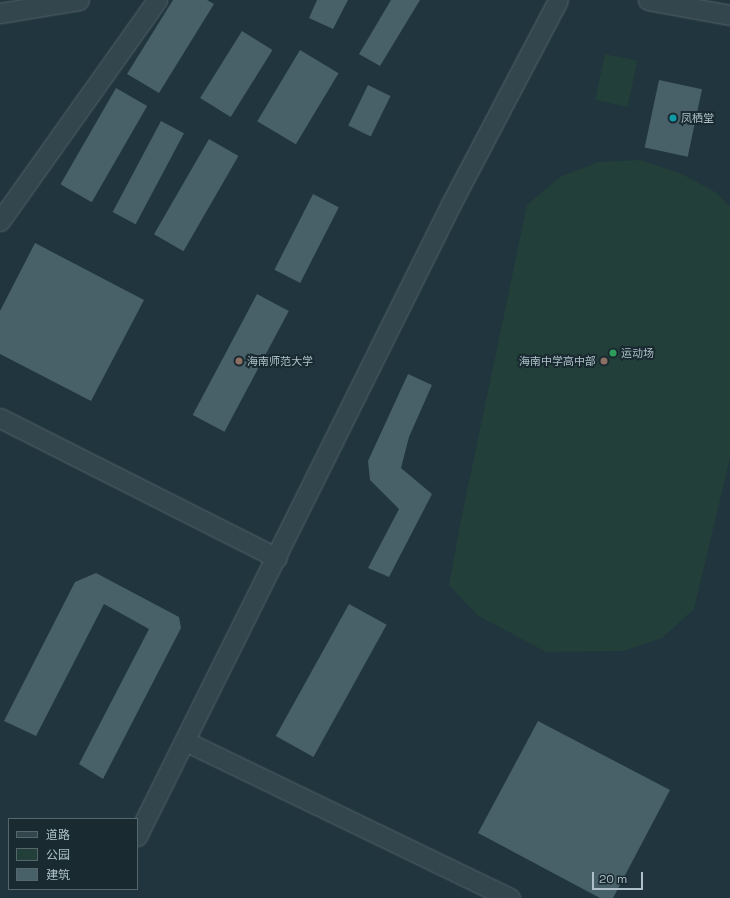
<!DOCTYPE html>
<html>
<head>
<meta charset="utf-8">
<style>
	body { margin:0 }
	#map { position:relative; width:730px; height:898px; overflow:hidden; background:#20353d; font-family:"Space Grotesk","Noto Sans SC",sans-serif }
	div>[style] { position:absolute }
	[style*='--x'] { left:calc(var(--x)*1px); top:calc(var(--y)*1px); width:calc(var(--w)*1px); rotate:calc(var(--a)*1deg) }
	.green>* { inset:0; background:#233f39; transform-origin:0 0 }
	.building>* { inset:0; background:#486068; transform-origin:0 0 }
	.roads { filter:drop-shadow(0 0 1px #52636a) drop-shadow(0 0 1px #52636a) }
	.minor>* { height:19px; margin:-9.5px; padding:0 9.5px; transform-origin:9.5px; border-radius:9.5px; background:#34464d }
	.dots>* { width:11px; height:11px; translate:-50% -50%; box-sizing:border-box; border:2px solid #192a31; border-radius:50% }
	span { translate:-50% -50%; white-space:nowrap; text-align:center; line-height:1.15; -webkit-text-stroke:4px #192a31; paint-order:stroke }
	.poi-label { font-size:11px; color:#afc1c8 }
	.left { translate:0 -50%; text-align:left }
	.right { translate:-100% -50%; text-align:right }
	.legend { position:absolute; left:8px; top:818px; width:130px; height:72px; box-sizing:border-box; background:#192a31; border:1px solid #55666d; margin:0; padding:5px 7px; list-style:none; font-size:12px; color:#afc1c8 }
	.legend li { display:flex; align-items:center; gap:8px; height:20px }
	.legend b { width:20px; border:1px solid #55666d }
	.scale { position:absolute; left:592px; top:872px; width:51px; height:18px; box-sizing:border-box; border:2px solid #afc1c8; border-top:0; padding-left:5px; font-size:12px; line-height:14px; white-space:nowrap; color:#afc1c8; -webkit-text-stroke:3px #192a31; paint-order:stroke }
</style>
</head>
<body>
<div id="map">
	<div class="green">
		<div style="left:605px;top:54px;width:33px;height:47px;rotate:12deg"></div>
		<div style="clip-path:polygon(640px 160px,682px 174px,717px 193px,730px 207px,730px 458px,694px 609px,662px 638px,623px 651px,546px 652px,477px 615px,449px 585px,461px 520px,527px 205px,560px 177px,599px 162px)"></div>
	</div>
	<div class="building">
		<div style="clip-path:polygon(173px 0,207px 0,214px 4px,159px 93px,127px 74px)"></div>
		<div style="clip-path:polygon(317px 0,348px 0,333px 29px,309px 18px)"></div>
		<div style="clip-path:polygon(391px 0,420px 0,380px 66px,359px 54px)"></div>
		<div style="left:242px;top:31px;width:36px;height:79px;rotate:32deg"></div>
		<div style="left:300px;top:50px;width:45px;height:83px;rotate:31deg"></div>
		<div style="left:659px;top:80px;width:44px;height:69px;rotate:12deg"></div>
		<div style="left:368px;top:85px;width:25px;height:45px;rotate:26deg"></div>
		<div style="left:116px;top:88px;width:36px;height:111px;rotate:30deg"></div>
		<div style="left:161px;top:121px;width:26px;height:103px;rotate:28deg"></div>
		<div style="left:209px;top:139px;width:34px;height:110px;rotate:30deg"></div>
		<div style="left:313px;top:194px;width:29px;height:85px;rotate:27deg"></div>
		<div style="clip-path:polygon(35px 243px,144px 300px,91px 401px,0 354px,0 311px)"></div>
		<div style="left:257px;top:294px;width:36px;height:137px;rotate:28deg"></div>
		<div style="clip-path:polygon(408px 374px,432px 385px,409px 437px,401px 468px,432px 494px,389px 577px,368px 568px,399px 509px,370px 480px,368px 461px)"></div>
		<div style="clip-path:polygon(96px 573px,179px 617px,181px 628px,103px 779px,79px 764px,149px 629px,104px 604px,36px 736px,4px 721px,75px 582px)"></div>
		<div style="left:349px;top:604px;width:43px;height:151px;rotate:29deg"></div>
		<div style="clip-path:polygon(538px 721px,670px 790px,613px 898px,600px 898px,478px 833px)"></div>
	</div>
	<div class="roads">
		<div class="minor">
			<div style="--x:648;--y:0;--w:83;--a:10.4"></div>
			<div style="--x:0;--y:13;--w:80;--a:-9.3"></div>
			<div style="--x:0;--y:221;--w:271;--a:-54.6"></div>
			<div style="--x:0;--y:418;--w:310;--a:26.8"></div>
			<div style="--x:185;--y:741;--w:361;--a:25.8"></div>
			<div style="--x:137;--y:836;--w:706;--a:-63.58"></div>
			<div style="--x:451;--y:204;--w:230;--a:-62.3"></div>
		</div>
	</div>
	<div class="dots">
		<div style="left:673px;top:118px;background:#0f9aa8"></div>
		<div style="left:613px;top:353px;background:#2e9e5b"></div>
		<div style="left:239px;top:361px;background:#8d6e63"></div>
		<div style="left:604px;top:361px;background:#8d6e63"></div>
	</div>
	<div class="poi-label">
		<span class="left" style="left:681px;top:118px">凤栖堂</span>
		<span class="left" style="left:621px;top:353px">运动场</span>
		<span class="left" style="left:247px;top:361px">海南师范大学</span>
		<span class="right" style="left:596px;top:361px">海南中学高中部</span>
	</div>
	<ul class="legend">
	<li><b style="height:5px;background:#34464d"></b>道路</li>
	<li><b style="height:11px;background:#233f39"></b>公园</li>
	<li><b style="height:11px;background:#486068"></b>建筑</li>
	</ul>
	<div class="scale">20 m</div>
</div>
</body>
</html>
